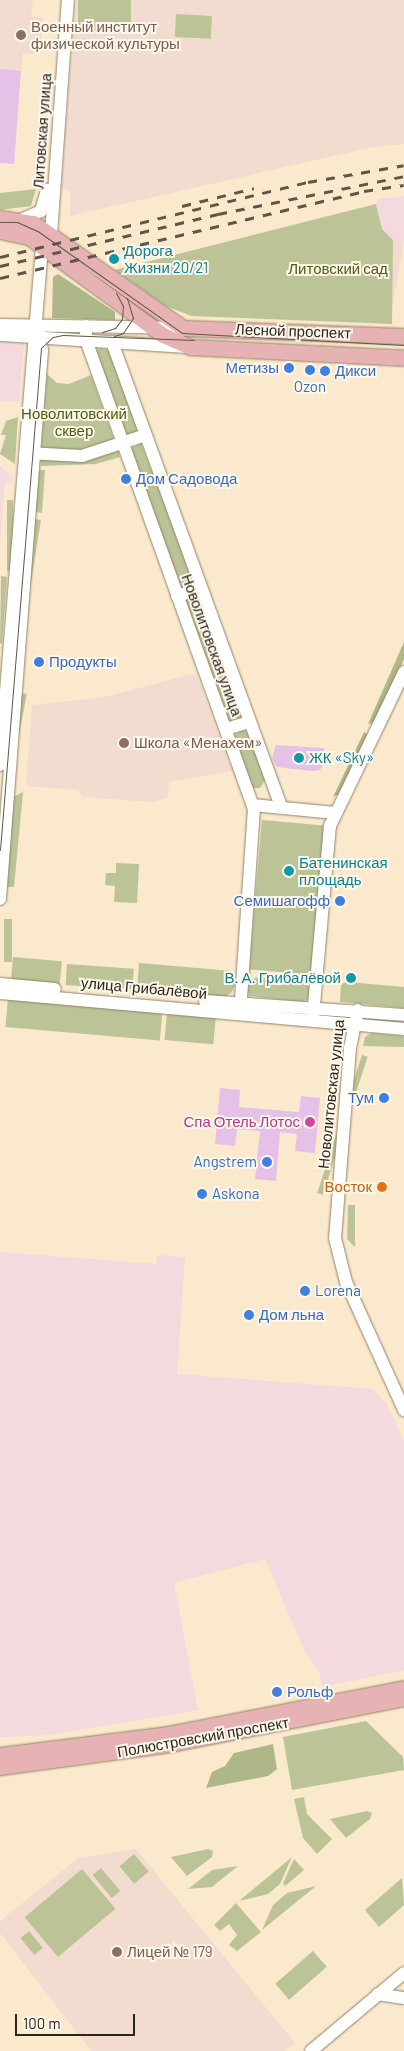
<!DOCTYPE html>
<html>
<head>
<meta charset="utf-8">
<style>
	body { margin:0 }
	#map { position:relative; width:404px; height:2051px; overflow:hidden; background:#fae9cc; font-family:Barlow,sans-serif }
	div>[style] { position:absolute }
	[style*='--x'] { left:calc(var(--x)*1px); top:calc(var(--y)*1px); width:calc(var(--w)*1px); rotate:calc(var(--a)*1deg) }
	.industrial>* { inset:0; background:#f4d9de }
	.education>* { inset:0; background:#f2dccf; transform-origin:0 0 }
	.green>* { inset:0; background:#bcc497; transform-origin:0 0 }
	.forest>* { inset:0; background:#aeb787 }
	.building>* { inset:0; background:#e5c1e8 }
	.roads { filter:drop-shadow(0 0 1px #928268) drop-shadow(0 0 1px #928268) }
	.minor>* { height:12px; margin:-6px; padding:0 6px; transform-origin:6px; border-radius:6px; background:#fff }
	.major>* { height:15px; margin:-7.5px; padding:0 7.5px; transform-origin:7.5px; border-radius:7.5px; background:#e6b2b3 }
	.tram>* { height:1px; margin:-0.5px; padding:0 0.5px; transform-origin:0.5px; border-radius:0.5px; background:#5f5647 }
	.rail>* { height:2.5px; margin-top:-1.25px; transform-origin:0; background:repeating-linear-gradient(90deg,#5f5647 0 9px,transparent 0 18px) }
	.dots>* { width:14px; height:14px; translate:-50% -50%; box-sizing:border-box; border:2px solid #fef7ec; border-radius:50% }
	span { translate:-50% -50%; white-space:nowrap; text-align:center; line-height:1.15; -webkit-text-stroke:4px #fef7ec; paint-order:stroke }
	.education-label { font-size:15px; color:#785e54 }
	.left { translate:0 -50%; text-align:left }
	.street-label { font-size:15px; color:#2c251b }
	.culture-label { font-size:15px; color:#0d838f }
	.right { translate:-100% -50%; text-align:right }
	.park-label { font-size:15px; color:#515a0d }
	.shop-label { font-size:15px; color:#366cbe }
	.hotel-label { font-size:15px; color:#b23c85 }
	.food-label { font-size:15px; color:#c56008 }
	.scale { position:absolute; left:15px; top:2014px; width:120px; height:22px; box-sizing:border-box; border:2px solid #2c251b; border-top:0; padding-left:6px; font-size:15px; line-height:18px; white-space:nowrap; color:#2c251b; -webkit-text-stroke:4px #fef7ec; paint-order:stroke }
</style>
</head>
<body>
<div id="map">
	<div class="industrial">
		<div style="clip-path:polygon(404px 196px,404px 242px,393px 240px,382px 229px,376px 204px,379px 199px)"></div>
		<div style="clip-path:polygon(0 342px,24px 344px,19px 402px,0 401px)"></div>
		<div style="clip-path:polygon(0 466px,13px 477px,12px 484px,5px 483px,0 541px)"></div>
		<div style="clip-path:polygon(0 1252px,156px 1264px,157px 1255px,185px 1257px,177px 1374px,373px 1389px,387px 1405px,404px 1442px,404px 1670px,322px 1687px,319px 1671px,305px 1652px,265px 1559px,174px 1583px,198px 1710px,49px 1735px,0 1737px)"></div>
	</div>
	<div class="education">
		<div style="clip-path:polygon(0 0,33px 0,31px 16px,43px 17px,40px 54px,23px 53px,21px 71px,0 69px)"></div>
		<div style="clip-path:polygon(76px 0,404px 0,404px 144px,373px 147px,70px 216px,70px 190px,61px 189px)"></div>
		<div style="left:393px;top:240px;width:11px;height:84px;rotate:10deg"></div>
		<div style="clip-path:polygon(196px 673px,232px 771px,169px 782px,168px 798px,151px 802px,82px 797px,78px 790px,26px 786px,32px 705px,105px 697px)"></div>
		<div style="clip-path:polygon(136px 1849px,295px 2043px,285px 2051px,91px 2051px,0 1933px,0 1921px,78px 1858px)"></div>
	</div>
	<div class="green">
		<div style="left:78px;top:0;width:53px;height:31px"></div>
		<div style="left:176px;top:14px;width:36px;height:23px;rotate:3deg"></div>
		<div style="clip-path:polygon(36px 189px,31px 206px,0 210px,0 193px)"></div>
		<div style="clip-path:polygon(376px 204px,382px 229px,393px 240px,392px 324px,191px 316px,166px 306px,115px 270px)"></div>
		<div style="clip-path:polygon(100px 348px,111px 351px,140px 431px,128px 438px,96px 351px)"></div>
		<div style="clip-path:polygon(47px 374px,57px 383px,69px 384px,91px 375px,115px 443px,85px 453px,41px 450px)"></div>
		<div style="clip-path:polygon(18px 417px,15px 464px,0 454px,6px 435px,1px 435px,6px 421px)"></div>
		<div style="clip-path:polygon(141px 443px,194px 582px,181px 588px,130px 449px)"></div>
		<div style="clip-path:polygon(118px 450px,120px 457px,96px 464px,41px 466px,41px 458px)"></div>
		<div style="clip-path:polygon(37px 470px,45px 470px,42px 513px,36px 512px,35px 500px)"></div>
		<div style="left:7px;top:500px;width:6px;height:71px"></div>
		<div style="left:35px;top:519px;width:6px;height:114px;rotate:9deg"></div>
		<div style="clip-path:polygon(1px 576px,7px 577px,2px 644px,0 643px)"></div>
		<div style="left:198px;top:595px;width:130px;height:14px;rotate:70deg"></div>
		<div style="left:22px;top:693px;width:5px;height:90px;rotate:11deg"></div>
		<div style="clip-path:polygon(243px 730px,247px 732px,266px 779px,260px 788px,253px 788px,233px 736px)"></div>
		<div style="clip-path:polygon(23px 792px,14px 887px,6px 887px,13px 797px)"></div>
		<div style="left:262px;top:820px;width:62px;height:150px;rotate:5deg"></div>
		<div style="clip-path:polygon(116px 863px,139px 864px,137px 903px,114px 902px,115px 886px,105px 885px,106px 873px,116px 873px)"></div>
		<div style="left:4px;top:919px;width:8px;height:43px"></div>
		<div style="left:13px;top:957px;width:49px;height:24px;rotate:5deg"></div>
		<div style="clip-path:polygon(139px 963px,232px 971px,231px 978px,237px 980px,232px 992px,224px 998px,137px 991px)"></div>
		<div style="left:67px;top:964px;width:67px;height:21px;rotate:4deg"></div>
		<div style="clip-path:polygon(258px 977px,298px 980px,312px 988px,309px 999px,301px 1002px,249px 996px,246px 982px)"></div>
		<div style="clip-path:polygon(348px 982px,404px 987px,404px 1008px,340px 1002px,341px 984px)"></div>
		<div style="left:8px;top:998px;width:155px;height:29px;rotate:5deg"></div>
		<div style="left:167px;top:1012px;width:49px;height:28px;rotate:5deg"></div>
		<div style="clip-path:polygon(371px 1033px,404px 1036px,404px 1047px,363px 1046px,365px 1037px)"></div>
		<div style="left:362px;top:1055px;width:6px;height:145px;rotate:18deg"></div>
		<div style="clip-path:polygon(348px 1205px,355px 1205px,355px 1247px,347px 1239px)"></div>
		<div style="clip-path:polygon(366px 1721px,403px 1757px,404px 1770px,292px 1790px,283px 1737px)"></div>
		<div style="clip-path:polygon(304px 1797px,307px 1814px,332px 1839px,317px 1854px,303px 1838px,294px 1799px)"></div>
		<div style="clip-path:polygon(367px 1811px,372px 1813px,370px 1819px,346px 1838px,330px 1819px)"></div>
		<div style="clip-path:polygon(208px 1849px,213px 1851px,212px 1857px,187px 1876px,171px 1857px)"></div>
		<div style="left:134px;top:1854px;width:23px;height:19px;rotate:50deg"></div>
		<div style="clip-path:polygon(292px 1857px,280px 1884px,268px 1894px,239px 1901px)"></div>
		<div style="clip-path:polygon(294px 1859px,304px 1870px,285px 1886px,283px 1883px)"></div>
		<div style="clip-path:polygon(238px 1866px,212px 1887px,188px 1889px,212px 1870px)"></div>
		<div style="left:101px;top:1868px;width:30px;height:11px;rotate:50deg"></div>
		<div style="left:82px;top:1869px;width:52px;height:75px;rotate:50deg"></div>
		<div style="clip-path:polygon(402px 1878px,404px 1905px,379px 1927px,365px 1910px)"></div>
		<div style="clip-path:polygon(316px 1886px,262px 1930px,273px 1905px,287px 1893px)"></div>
		<div style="clip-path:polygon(236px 1903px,261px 1932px,237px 1951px,229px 1945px,237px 1935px,229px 1924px,220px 1931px,214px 1925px)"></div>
		<div style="left:29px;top:1931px;width:22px;height:11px;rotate:51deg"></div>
		<div style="left:313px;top:1951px;width:21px;height:50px;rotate:49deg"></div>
	</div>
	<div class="forest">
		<div style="clip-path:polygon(58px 274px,115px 312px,115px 320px,52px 318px,53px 277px)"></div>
		<div style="clip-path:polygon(404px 642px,404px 659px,377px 722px,368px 724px)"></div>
		<div style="clip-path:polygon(364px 732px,369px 736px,339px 794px,333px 797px)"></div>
		<div style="clip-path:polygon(273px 1744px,277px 1769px,268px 1776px,206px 1788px,212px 1772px,225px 1766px,234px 1753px)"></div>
	</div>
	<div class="building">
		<div style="clip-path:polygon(0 69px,21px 71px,14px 164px,0 163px)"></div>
		<div style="clip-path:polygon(276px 745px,324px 748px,325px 761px,320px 770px,312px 771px,277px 767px,272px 758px)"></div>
		<div style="clip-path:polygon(220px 1088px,240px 1090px,239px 1107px,299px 1112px,301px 1096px,320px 1098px,315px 1153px,295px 1151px,297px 1134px,280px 1132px,276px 1181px,255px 1179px,260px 1131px,237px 1129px,235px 1146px,215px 1144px)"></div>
	</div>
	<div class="roads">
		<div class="minor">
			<div style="--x:23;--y:219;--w:20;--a:-24"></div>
			<div style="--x:41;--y:211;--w:22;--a:-74"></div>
			<div style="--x:51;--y:235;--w:236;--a:-85.9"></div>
			<div style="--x:0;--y:325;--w:183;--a:0.9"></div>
			<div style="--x:86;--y:326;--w:14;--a:90"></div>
			<div style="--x:86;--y:340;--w:497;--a:70.3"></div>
			<div style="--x:254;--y:808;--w:205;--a:93.9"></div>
			<div style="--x:0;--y:335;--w:185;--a:3.7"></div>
			<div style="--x:112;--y:342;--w:495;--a:70"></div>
			<div style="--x:27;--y:453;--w:55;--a:3.1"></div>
			<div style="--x:82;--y:456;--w:67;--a:-18.2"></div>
			<div style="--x:177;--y:596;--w:25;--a:-18"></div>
			<div style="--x:226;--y:729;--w:24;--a:-17"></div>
			<div style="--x:0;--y:765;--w:521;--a:-85.37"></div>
			<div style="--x:253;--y:805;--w:82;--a:5.6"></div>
			<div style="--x:0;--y:899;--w:550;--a:-85.62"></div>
			<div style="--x:42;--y:351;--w:25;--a:-99"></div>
			<div style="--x:0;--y:984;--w:55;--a:5.2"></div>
			<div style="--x:0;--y:993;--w:406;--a:5.1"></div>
			<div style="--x:205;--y:1001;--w:199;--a:4"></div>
			<div style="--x:358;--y:1010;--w:39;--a:102"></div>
			<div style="--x:350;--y:1048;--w:191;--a:94.5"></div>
			<div style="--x:335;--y:1238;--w:45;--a:76"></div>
			<div style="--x:346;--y:1282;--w:141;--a:65.6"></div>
			<div style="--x:313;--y:1016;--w:191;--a:-84.9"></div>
			<div style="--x:330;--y:826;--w:171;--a:-64.3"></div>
			<div style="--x:378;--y:1994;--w:26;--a:9"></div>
			<div style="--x:311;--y:2051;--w:121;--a:-40"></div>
		</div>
		<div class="major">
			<div style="--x:0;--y:218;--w:33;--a:9"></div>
			<div style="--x:33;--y:223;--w:183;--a:35"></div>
			<div style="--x:183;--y:328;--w:221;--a:2.1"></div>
			<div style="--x:0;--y:231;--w:30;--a:12"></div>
			<div style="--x:29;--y:237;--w:166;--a:36.2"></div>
			<div style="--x:163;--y:335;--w:30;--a:24"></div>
			<div style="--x:190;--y:347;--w:214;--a:2.9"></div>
			<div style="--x:0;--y:1755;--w:169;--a:-7.1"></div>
			<div style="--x:168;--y:1734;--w:240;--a:-11"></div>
			<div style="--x:0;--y:1767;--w:172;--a:-7.7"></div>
			<div style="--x:170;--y:1744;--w:238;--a:-11.1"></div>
		</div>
	</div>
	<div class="tram">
		<div style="--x:0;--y:222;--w:17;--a:0"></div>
		<div style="--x:17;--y:222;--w:24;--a:24"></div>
		<div style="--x:39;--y:232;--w:175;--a:35.2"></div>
		<div style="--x:182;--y:333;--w:222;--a:3.1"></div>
		<div style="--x:102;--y:332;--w:14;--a:-17"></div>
		<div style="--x:115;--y:328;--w:11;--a:-52"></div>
		<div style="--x:122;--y:319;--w:13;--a:-86"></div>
		<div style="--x:123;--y:306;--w:15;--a:-118"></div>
		<div style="--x:114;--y:336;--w:9;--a:-18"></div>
		<div style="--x:123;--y:333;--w:18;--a:-56"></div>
		<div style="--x:133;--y:318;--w:21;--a:-107"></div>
		<div style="--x:0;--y:850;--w:504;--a:-85.33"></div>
		<div style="--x:41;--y:348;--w:16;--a:-43"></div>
		<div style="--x:53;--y:337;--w:10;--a:-11"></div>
		<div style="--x:63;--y:335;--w:131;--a:2.2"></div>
	</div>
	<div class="rail">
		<div style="--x:182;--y:206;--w:74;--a:-14"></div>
		<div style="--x:0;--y:257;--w:317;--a:-13.7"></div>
		<div style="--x:308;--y:182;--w:97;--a:-10"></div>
		<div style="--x:0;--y:266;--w:224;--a:-13.4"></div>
		<div style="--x:218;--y:214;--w:190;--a:-11.5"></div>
		<div style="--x:0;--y:278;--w:374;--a:-13.4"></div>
		<div style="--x:364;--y:191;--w:40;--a:-8.5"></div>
	</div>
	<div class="dots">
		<div style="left:21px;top:35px;background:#8d6e63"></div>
		<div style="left:114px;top:259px;background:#0f9aa8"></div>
		<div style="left:289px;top:368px;background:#3f7fe0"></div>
		<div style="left:310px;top:370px;background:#3f7fe0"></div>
		<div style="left:325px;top:371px;background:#3f7fe0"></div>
		<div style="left:126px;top:479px;background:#3f7fe0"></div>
		<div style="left:39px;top:662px;background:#3f7fe0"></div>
		<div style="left:124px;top:743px;background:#8d6e63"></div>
		<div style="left:299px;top:758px;background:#0f9aa8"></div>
		<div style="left:289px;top:871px;background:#0f9aa8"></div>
		<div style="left:340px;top:901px;background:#3f7fe0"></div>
		<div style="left:351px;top:978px;background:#0f9aa8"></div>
		<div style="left:384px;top:1098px;background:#3f7fe0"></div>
		<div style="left:310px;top:1122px;background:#d1479c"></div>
		<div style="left:267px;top:1162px;background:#3f7fe0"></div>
		<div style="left:382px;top:1187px;background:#e8710a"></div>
		<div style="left:202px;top:1194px;background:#3f7fe0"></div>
		<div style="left:305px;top:1291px;background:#3f7fe0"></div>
		<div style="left:249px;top:1315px;background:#3f7fe0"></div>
		<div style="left:277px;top:1692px;background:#3f7fe0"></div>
		<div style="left:117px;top:1952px;background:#8d6e63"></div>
	</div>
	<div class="education-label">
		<span class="left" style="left:31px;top:35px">Военный институт<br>физической культуры</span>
		<span class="left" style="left:134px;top:743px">Школа «Менахем»</span>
		<span class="left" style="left:127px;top:1952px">Лицей № 179</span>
	</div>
	<div class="street-label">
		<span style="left:42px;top:131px;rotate:-86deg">Литовская улица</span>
		<span style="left:293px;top:331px;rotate:2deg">Лесной проспект</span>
		<span style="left:212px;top:645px;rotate:70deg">Новолитовская улица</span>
		<span style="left:144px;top:988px;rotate:5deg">улица Грибалёвой</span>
		<span style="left:331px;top:1094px;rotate:-84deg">Новолитовская улица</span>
		<span style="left:203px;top:1737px;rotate:-10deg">Полюстровский проспект</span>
	</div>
	<div class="culture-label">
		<span class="left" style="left:124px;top:259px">Дорога<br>Жизни 20/21</span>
		<span class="left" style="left:309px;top:758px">ЖК «Sky»</span>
		<span class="left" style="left:299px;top:871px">Батенинская<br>площадь</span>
		<span class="right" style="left:341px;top:978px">В. А. Грибалёвой</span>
	</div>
	<div class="park-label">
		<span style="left:338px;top:269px">Литовский сад</span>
		<span style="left:74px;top:422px">Новолитовский<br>сквер</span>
	</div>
	<div class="shop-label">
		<span class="right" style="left:279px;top:368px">Метизы</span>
		<span class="left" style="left:335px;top:371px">Дикси</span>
		<span style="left:310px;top:387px">Ozon</span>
		<span class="left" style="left:136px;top:479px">Дом Садовода</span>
		<span class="left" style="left:49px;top:662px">Продукты</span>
		<span class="right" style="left:330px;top:901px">Семишагофф</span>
		<span class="right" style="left:374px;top:1098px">Тум</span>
		<span class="right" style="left:257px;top:1162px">Angstrem</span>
		<span class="left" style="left:212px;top:1194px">Askona</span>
		<span class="left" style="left:315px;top:1291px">Lorena</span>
		<span class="left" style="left:259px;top:1315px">Дом льна</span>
		<span class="left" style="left:287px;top:1692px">Рольф</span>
	</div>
	<div class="hotel-label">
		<span class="right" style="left:300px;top:1122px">Спа Отель Лотос</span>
	</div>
	<div class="food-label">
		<span class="right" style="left:372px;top:1187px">Восток</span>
	</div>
	<div class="scale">100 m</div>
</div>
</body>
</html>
